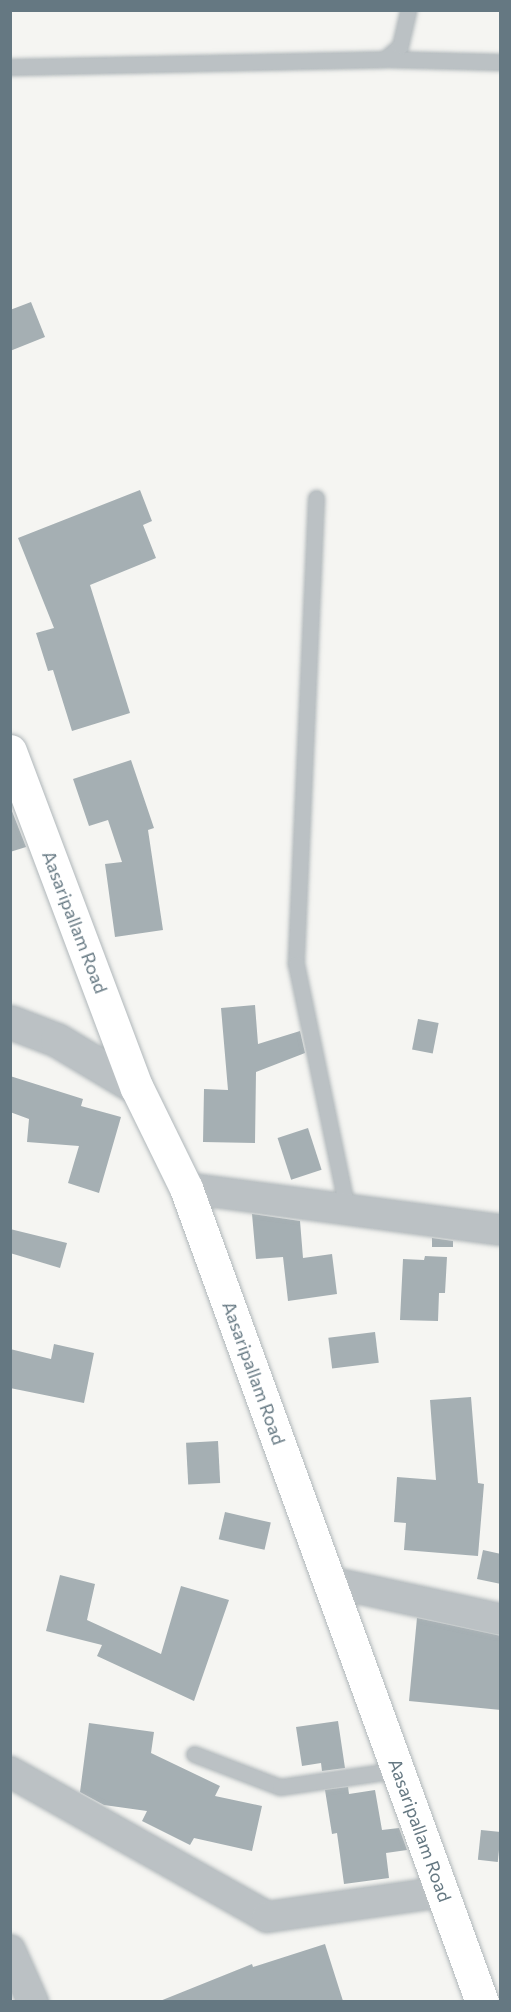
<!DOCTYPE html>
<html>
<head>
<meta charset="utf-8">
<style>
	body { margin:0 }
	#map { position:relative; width:511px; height:2012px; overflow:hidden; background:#f5f5f2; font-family:Commissioner,sans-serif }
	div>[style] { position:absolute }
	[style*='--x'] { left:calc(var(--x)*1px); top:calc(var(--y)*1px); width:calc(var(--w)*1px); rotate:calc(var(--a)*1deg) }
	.building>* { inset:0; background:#a5afb3; transform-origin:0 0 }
	.roads { filter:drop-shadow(0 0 2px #b0b7ba) drop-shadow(0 0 2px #b0b7ba) }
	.service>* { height:15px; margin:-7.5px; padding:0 7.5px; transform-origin:7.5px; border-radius:7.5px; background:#bbc1c4 }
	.minor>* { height:30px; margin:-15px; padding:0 15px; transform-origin:15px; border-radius:15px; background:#bbc1c4 }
	.tertiary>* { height:33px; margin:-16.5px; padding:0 16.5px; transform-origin:16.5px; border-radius:16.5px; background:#bbc1c4 }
	.secondary>* { height:33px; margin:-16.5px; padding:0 16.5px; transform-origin:16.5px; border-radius:16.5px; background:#fff }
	span { translate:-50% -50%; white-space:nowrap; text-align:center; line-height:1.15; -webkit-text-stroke:6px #fff; paint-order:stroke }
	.street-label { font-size:18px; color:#657882 }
	.frame { position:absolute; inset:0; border:12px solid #657882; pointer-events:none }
</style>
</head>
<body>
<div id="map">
	<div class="building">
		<div style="clip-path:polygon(31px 302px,45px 337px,10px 351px,10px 310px)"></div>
		<div style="clip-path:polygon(140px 490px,152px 521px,143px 525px,156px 558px,90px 585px,130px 713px,72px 731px,53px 670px,48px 671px,36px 633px,54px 628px,18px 538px)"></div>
		<div style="clip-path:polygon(131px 760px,154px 828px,148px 830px,163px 930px,115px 937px,105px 864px,122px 862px,108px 820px,89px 826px,73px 779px)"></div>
		<div style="clip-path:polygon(10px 806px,26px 847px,10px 852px)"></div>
		<div style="clip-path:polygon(255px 1005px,258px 1044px,300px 1031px,305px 1053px,256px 1072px,255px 1143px,203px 1142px,204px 1089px,228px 1090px,221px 1008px)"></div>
		<div style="left:418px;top:1019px;width:21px;height:31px;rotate:11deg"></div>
		<div style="clip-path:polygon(10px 1076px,83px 1099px,81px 1106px,121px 1117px,99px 1193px,68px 1183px,79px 1146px,27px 1142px,29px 1119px,10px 1112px)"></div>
		<div style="left:308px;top:1128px;width:44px;height:32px;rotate:72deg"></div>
		<div style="clip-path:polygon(252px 1214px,300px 1221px,303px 1258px,332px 1254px,337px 1294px,288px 1301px,283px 1257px,256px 1259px)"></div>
		<div style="clip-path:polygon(10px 1229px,67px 1243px,60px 1268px,10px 1253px)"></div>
		<div style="clip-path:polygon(432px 1238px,453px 1241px,453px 1247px,432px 1247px)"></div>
		<div style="clip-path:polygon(425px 1256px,447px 1257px,445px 1293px,439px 1293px,438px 1321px,400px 1320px,403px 1259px,424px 1260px)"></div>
		<div style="left:375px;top:1332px;width:31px;height:47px;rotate:83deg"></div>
		<div style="clip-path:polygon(54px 1344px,94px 1353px,84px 1403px,10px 1388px,10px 1349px,51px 1359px)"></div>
		<div style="clip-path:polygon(471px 1397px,478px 1483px,484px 1484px,478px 1556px,404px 1550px,406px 1523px,394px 1522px,397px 1477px,436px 1480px,430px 1400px)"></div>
		<div style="left:218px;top:1441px;width:42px;height:32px;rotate:87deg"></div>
		<div style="left:225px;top:1512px;width:47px;height:28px;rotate:13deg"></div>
		<div style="clip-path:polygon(483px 1550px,501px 1554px,501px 1584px,477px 1579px)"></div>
		<div style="clip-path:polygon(60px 1575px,95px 1584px,87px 1620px,161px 1654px,181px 1586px,229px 1600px,194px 1701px,97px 1656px,102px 1645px,46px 1631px)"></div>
		<div style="clip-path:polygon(417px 1618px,501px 1636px,501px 1710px,409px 1701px)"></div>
		<div style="clip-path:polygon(338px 1721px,345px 1768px,322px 1771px,321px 1763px,302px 1766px,296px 1727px)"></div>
		<div style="clip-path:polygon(89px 1723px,154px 1732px,151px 1753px,220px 1786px,215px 1796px,262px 1806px,252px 1851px,194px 1838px,190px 1845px,142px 1821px,147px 1811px,104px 1805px,80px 1792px)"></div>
		<div style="clip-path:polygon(348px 1787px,349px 1794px,375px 1790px,382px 1830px,399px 1828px,407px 1850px,386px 1853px,389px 1878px,344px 1884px,337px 1833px,332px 1834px,325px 1790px)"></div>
		<div style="left:481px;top:1830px;width:20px;height:30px;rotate:6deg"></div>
		<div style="clip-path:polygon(325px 1944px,343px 2001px,160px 2001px,252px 1964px,253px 1967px)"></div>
	</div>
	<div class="roads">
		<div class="service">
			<div style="--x:385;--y:59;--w:115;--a:1.5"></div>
			<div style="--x:10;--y:67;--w:375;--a:-1.2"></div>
			<div style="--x:385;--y:59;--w:20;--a:-41"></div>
			<div style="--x:400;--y:46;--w:37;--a:-77"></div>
			<div style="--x:316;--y:498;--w:466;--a:92.5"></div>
			<div style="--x:296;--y:964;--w:250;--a:78.2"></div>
			<div style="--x:194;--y:1754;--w:92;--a:21"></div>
			<div style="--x:280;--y:1787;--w:119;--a:-8.2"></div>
		</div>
		<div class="minor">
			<div style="--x:186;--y:1188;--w:317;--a:7.6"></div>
			<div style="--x:330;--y:1582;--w:174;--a:12.3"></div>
			<div style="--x:10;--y:1772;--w:295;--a:29.4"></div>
			<div style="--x:267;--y:1917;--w:177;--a:-8.1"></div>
			<div style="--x:10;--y:1950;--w:57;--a:66.1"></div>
		</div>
		<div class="tertiary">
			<div style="--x:10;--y:1022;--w:50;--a:21"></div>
			<div style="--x:57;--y:1040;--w:93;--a:31"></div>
		</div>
		<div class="secondary">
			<div style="--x:10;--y:751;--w:360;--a:69.4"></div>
			<div style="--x:137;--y:1088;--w:111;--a:63.9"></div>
			<div style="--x:186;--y:1188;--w:866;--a:70.02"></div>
		</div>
	</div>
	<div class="street-label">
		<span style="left:75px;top:922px;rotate:69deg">Aasaripallam Road</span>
		<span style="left:254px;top:1373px;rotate:70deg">Aasaripallam Road</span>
		<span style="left:420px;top:1830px;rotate:70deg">Aasaripallam Road</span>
	</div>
	<div class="frame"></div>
</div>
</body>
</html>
